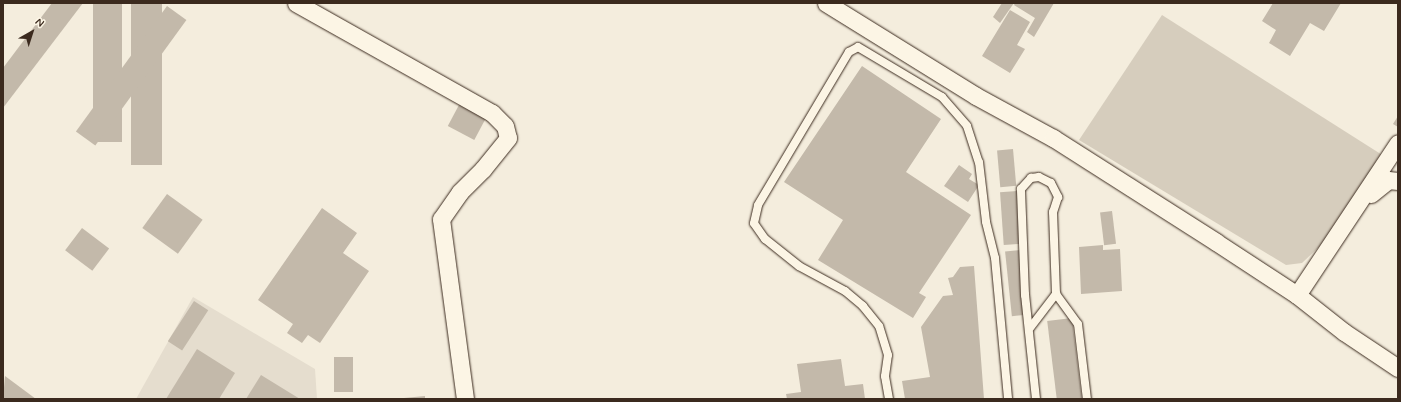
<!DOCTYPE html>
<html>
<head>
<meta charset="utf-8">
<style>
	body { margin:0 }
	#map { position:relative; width:1401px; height:402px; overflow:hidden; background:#f4eddd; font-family:Mynerve,sans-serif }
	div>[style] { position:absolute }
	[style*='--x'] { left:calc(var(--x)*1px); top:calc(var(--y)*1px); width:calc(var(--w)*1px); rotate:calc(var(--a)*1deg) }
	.built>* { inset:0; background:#e5ddce }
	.green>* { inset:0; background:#d6cdbd }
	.building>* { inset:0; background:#c3b9aa; transform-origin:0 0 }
	.roads { filter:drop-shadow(0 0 1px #3b2a1e) drop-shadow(0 0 1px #3b2a1e) }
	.lane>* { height:8px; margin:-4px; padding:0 4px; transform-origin:4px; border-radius:4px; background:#fcf5e5 }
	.street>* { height:17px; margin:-8.5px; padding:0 8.5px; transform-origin:8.5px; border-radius:8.5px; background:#fcf5e5 }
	span { translate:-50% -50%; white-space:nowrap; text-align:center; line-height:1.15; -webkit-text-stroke:3.5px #fcf5e5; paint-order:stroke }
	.frame { position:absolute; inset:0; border:4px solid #3b2a1e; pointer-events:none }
	.north { position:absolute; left:12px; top:12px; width:40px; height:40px; -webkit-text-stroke:3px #fcf5e5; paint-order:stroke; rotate:39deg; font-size:11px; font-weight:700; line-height:16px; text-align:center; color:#3b2a1e }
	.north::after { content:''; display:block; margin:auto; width:14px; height:18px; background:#3b2a1e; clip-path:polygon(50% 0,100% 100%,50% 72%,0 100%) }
</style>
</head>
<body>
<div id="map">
	<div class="built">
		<div style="clip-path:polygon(193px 297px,315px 369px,317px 399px,136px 399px)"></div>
	</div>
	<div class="green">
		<div style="clip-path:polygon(1162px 15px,1387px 158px,1321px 245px,1302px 263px,1286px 265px,1079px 140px)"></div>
	</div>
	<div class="building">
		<div style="clip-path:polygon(52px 3px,83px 3px,3px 108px,3px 68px)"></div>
		<div style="left:93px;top:3px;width:29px;height:139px"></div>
		<div style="left:131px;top:3px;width:31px;height:162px"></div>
		<div style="clip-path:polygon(1002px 3px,1014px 3px,1000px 23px,993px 17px)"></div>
		<div style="clip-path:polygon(1015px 3px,1054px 3px,1034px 37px,1027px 32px,1035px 18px,1014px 5px)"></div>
		<div style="clip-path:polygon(1273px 3px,1341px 3px,1324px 31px,1310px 23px,1290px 56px,1269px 43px,1276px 30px,1262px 21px)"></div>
		<div style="left:167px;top:6px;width:24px;height:155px;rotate:36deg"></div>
		<div style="clip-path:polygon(1010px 10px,1030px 22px,1017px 45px,1025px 49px,1010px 73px,982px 56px)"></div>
		<div style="clip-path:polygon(862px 66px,941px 119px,906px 172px,971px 215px,919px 293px,926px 297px,913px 318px,818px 260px,843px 220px,784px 182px)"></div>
		<div style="left:460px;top:103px;width:30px;height:26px;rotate:28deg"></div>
		<div style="clip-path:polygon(1398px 116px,1398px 127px,1393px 124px)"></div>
		<div style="left:1013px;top:149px;width:37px;height:16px;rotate:85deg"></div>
		<div style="clip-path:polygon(959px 165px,972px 174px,969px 179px,979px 185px,968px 202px,944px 186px)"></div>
		<div style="left:1017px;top:191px;width:53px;height:17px;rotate:86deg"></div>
		<div style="left:167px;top:194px;width:44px;height:42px;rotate:36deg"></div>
		<div style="clip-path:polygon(322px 208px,357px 233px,343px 253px,369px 271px,320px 343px,308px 335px,302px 343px,287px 333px,293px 324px,258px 300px)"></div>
		<div style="left:1112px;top:211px;width:33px;height:12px;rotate:83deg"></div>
		<div style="left:82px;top:228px;width:34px;height:28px;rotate:37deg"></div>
		<div style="clip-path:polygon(1103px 245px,1103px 250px,1120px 249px,1122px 291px,1081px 294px,1079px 247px)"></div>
		<div style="left:1020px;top:250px;width:65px;height:15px;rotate:84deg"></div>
		<div style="clip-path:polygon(974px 266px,984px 399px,905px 399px,902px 381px,930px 377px,921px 327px,943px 296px,953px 295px,948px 278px,953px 277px,960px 267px)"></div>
		<div style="left:194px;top:301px;width:17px;height:48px;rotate:33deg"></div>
		<div style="left:1072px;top:318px;width:82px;height:25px;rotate:83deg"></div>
		<div style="clip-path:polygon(197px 349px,235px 373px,219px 399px,166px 399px)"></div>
		<div style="left:334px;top:357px;width:19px;height:35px"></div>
		<div style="clip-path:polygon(841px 359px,845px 386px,863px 384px,865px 399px,787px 399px,786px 394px,801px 392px,797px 364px)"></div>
		<div style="clip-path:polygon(261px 375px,300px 399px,246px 399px)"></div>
		<div style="clip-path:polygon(5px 376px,36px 399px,3px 399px)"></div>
		<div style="clip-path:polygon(425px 396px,425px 399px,404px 399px,404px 398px)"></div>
	</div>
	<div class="roads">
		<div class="lane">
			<div style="--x:1030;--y:328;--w:43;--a:-52.6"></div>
			<div style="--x:889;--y:399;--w:23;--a:-100"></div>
			<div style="--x:885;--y:376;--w:21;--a:-82"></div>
			<div style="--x:888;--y:355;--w:30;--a:-107"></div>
			<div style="--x:879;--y:326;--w:26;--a:-129"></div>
			<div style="--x:863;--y:306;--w:23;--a:-140"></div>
			<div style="--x:845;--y:291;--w:52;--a:-151.5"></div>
			<div style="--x:799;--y:266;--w:43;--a:-141.5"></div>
			<div style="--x:765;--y:239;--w:19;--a:-125"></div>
			<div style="--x:754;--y:223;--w:18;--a:-77"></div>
			<div style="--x:758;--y:205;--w:178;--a:-59.3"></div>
			<div style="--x:849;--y:52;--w:10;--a:-29"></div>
			<div style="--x:858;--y:47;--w:98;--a:30.8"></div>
			<div style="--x:942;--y:97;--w:38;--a:49"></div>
			<div style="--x:967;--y:126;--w:38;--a:72"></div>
			<div style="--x:979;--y:162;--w:60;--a:83.3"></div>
			<div style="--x:986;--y:222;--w:37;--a:76"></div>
			<div style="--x:995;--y:258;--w:142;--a:84.7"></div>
			<div style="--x:1036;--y:399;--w:105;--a:-96"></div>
			<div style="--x:1025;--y:295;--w:106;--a:-92.2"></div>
			<div style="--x:1021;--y:189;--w:15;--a:-48"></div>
			<div style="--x:1031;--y:178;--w:8;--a:-7"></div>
			<div style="--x:1039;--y:177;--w:13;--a:27"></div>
			<div style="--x:1051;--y:183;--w:16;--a:63"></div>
			<div style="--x:1058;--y:197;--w:16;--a:108"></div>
			<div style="--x:1053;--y:212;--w:82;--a:87.9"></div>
			<div style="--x:1056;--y:294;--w:37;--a:54"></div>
			<div style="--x:1078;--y:324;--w:76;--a:83.2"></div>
		</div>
		<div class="street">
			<div style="--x:296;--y:3;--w:225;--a:29.3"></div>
			<div style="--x:492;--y:113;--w:18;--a:45"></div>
			<div style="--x:505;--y:126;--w:12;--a:76"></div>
			<div style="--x:508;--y:138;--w:40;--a:129"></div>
			<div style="--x:483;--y:169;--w:33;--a:135"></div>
			<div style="--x:460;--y:192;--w:33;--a:125"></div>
			<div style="--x:441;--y:219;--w:182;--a:82.4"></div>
			<div style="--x:826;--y:3;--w:176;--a:31.8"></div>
			<div style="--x:976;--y:96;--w:88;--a:28.6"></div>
			<div style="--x:1053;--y:138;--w:193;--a:32.5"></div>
			<div style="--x:1216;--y:242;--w:97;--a:33.2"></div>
			<div style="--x:1297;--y:295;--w:60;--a:38.2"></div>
			<div style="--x:1344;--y:332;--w:65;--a:33.7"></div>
			<div style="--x:1371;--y:194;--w:22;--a:-39"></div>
			<div style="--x:1388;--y:180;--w:10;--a:6"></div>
			<div style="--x:1297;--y:295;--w:182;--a:-56.4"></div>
		</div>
	</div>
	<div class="frame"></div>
	<div class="north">N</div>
</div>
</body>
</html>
